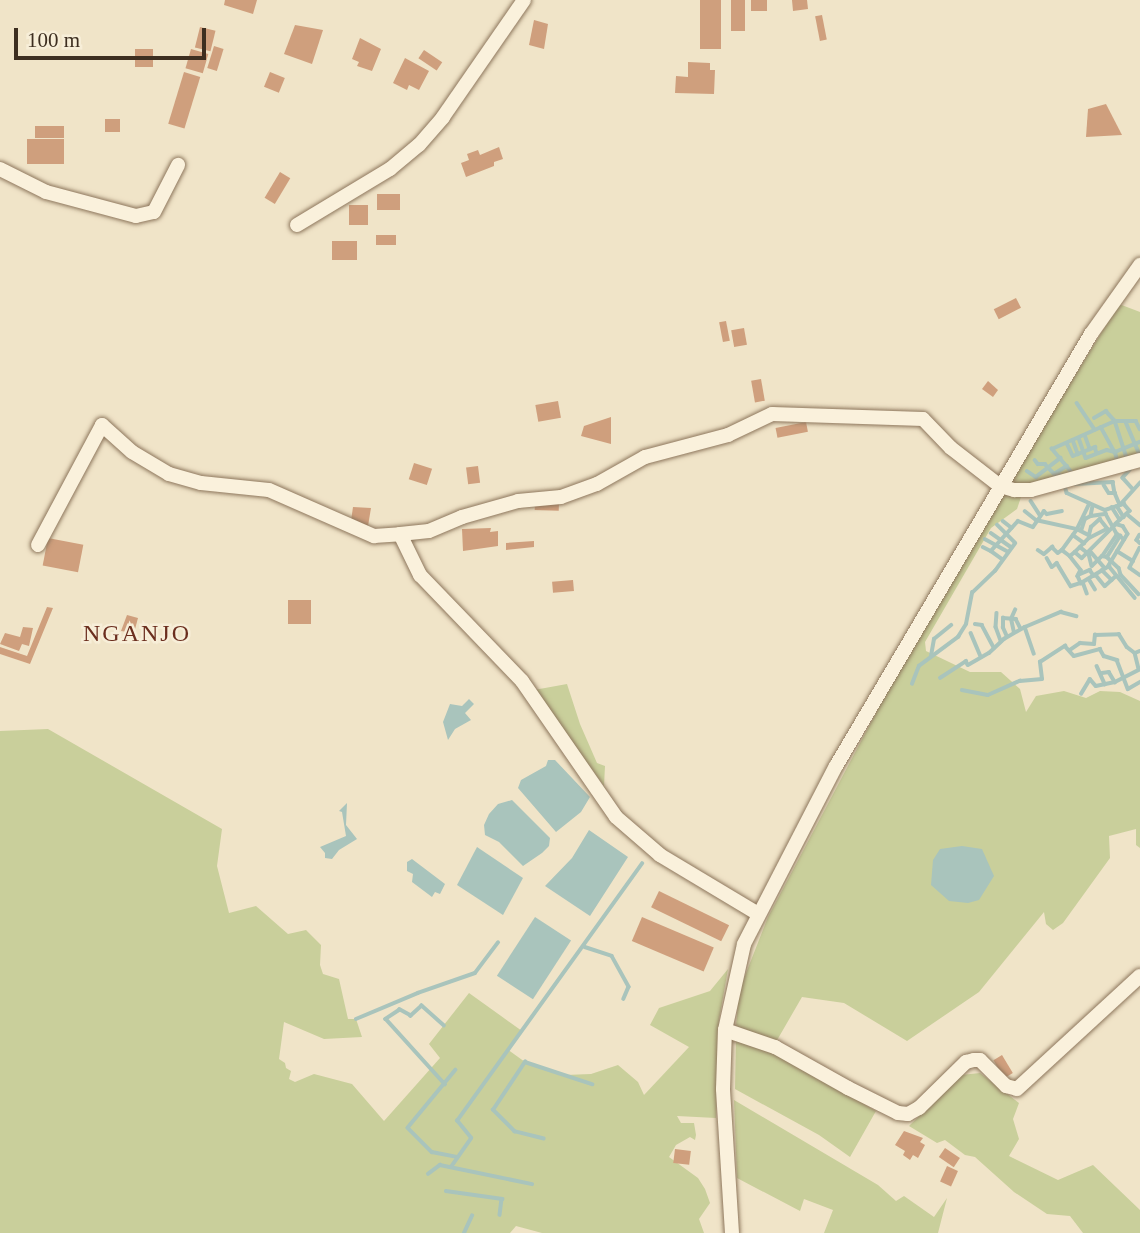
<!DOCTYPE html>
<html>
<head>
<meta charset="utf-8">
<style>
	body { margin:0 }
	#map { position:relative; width:1140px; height:1233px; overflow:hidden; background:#f0e4c8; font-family:"Times New Roman",serif }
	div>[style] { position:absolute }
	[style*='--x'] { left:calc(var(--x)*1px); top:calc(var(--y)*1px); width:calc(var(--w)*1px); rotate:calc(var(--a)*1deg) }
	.green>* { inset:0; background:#c9cf9b }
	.water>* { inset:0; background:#a9c4bc; transform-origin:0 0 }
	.stream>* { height:3.5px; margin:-1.75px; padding:0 1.75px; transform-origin:1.75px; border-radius:1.75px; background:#a9c4bc }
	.building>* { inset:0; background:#cf9f7d; transform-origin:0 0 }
	.roads { filter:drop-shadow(0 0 2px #8d765c) drop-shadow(0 0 2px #8d765c) }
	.minor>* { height:14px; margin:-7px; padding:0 7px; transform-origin:7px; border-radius:7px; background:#faf1dc }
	span { translate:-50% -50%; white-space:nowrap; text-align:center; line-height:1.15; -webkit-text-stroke:5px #f7eed8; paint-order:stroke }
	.quarter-label { font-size:24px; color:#6b2e1e; letter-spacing:2px }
	.scale { position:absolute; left:14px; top:28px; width:192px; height:32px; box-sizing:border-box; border:4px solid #3d2e20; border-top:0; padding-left:9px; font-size:21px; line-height:24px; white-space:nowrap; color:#3d2e20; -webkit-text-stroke:5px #f7eed8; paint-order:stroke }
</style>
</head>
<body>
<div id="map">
	<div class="green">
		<div style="clip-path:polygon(1119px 304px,1140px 312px,1140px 455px,1018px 486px,1010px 481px)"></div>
		<div style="clip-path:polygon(1004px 494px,1021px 497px,1017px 509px,991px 528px,925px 642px,926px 651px,970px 672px,1001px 672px,1020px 689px,1026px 712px,1036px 696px,1064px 691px,1086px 698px,1100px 691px,1120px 692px,1140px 701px,1140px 848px,1136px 845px,1136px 829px,1109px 836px,1110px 858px,1063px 923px,1053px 930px,1046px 924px,1044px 912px,979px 992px,907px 1041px,844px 1003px,802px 997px,776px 1042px,736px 1026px,739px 991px,768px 917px,886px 694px)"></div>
		<div style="clip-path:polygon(567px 684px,580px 724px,597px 763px,605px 766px,604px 786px,534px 690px)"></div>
		<div style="clip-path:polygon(48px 729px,222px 829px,217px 866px,229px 913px,256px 906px,288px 934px,306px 930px,321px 945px,320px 965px,323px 974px,339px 979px,348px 1019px,356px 1019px,362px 1037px,324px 1039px,284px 1022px,279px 1059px,285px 1063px,286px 1068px,291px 1071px,289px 1079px,295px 1082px,314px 1074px,352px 1084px,384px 1121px,440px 1058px,429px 1044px,469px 993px,522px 1031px,507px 1049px,525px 1062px,565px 1075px,591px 1074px,618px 1065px,638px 1082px,644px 1095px,689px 1047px,650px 1025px,659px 1008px,710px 991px,728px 969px,719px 1020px,716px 1118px,677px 1116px,681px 1123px,694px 1123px,696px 1135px,695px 1140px,690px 1137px,676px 1145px,669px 1157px,698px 1178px,705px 1189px,710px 1203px,699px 1219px,704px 1233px,542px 1233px,516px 1226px,510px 1233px,0 1233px,0 731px)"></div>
		<div style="clip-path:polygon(736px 1038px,778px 1053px,876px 1111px,850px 1157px,819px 1135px,735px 1089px)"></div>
		<div style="clip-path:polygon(980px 1073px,1019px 1103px,1013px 1119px,1019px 1139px,1009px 1156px,1058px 1180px,1093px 1165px,1140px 1210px,1140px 1233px,1083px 1233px,1070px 1216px,1047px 1214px,1014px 1192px,975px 1157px,965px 1155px,945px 1140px,937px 1143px,909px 1126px,961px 1075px)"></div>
		<div style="clip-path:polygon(734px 1100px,878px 1185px,896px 1201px,904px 1196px,934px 1217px,947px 1198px,938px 1233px,824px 1233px,833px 1210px,804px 1199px,800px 1211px,737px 1178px)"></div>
	</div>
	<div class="water">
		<div style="clip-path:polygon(469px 699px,474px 704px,465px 713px,471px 720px,455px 729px,448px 740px,443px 722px,450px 704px,462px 706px)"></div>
		<div style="clip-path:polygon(548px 760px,555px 760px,590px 797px,581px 812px,556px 832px,518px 788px,521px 780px,546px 766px)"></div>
		<div style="clip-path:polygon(512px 800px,550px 838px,549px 846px,542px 853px,523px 866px,499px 842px,485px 835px,484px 825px,489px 814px,498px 804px)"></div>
		<div style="clip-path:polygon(347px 803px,346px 825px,357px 839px,339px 850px,332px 859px,325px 858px,325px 853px,320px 847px,346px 836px,342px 812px,339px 811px)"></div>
		<div style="clip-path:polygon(589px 830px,628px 857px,590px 916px,545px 886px,572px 858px)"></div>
		<div style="clip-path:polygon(962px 846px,982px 849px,994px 876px,979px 900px,968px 903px,949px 901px,931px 885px,933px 860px,940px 849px)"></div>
		<div style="clip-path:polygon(477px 847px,523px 878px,503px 915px,457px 885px)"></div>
		<div style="clip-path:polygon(412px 859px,445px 884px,440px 894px,435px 892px,432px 897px,412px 882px,413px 874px,407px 871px,407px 862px)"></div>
		<div style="left:535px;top:917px;width:43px;height:70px;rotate:33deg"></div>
	</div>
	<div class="stream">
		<div style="--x:1077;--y:403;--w:32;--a:56"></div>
		<div style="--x:1094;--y:418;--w:14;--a:-30"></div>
		<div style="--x:1106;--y:411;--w:13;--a:48"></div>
		<div style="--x:1115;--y:421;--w:39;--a:72"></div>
		<div style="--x:1126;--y:422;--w:36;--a:67"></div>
		<div style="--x:1101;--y:427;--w:29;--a:61"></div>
		<div style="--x:1085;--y:435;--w:15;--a:70"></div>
		<div style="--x:1079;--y:438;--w:21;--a:71"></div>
		<div style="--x:1086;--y:458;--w:22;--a:-21"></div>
		<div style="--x:1107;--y:450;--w:8;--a:14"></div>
		<div style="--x:1073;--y:440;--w:15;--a:70"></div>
		<div style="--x:1067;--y:443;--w:14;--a:65"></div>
		<div style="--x:1073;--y:456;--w:24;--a:-22"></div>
		<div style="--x:1095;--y:447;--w:6;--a:72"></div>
		<div style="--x:1035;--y:460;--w:5;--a:53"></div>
		<div style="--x:1038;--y:464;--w:7;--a:0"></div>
		<div style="--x:1045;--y:464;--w:16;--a:47"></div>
		<div style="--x:1056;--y:476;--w:4;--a:-14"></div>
		<div style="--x:1117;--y:461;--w:9;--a:-103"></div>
		<div style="--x:1115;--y:452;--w:27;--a:-22"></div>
		<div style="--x:1131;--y:469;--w:12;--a:132"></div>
		<div style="--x:1123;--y:478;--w:15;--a:48"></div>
		<div style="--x:1027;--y:471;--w:11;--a:34"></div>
		<div style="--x:1036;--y:477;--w:31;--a:-38"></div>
		<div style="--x:1071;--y:472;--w:30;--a:-130"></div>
		<div style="--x:1052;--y:449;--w:69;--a:-24"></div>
		<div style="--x:1115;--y:421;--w:21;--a:0"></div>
		<div style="--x:1136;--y:421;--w:9;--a:63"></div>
		<div style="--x:1054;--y:474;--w:15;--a:-32"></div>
		<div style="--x:1075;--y:484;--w:38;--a:-3"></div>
		<div style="--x:1113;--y:482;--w:11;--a:80"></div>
		<div style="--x:1104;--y:485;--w:9;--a:58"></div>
		<div style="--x:1109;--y:493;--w:6;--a:0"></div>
		<div style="--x:1115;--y:493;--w:13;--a:67"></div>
		<div style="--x:1120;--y:505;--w:30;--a:-48"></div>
		<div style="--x:1065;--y:486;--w:7;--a:74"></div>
		<div style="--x:1067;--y:493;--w:42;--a:24.1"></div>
		<div style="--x:1105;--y:510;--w:20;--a:-18"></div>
		<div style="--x:1124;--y:504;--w:9;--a:49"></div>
		<div style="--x:1130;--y:511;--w:4;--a:135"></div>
		<div style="--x:1127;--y:514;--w:17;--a:40"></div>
		<div style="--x:1031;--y:501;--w:17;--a:57"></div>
		<div style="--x:1093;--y:506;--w:10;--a:101"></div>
		<div style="--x:1091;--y:516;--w:15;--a:-8"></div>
		<div style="--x:1106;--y:514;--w:23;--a:61"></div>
		<div style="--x:1117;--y:534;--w:9;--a:36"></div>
		<div style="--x:1117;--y:506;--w:13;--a:58"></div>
		<div style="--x:1112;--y:507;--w:15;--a:58"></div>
		<div style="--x:1025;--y:511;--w:14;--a:39"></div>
		<div style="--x:1036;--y:520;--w:42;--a:12.4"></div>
		<div style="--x:1077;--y:529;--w:28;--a:-64"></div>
		<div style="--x:1127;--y:514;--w:15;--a:138"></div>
		<div style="--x:1116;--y:524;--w:7;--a:16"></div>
		<div style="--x:1123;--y:526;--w:9;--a:58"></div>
		<div style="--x:1128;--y:534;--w:37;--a:121"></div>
		<div style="--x:1109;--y:566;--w:41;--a:50.9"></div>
		<div style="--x:1003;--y:521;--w:11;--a:38"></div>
		<div style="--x:1081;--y:531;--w:13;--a:-72"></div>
		<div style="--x:1085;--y:519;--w:7;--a:-27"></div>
		<div style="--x:991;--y:533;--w:24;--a:35"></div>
		<div style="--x:1073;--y:535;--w:14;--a:36"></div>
		<div style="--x:1140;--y:535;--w:6;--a:121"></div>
		<div style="--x:1137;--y:540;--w:4;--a:45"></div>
		<div style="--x:985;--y:539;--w:25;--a:29"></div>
		<div style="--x:983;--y:547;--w:9;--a:27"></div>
		<div style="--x:991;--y:551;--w:40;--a:-48"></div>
		<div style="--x:1018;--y:521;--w:16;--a:22"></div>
		<div style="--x:1033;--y:527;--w:19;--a:-55"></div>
		<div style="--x:1044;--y:511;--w:4;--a:45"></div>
		<div style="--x:1047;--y:514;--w:15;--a:-11"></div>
		<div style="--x:1080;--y:547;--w:11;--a:38"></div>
		<div style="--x:1089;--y:554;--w:12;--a:76"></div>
		<div style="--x:1092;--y:566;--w:14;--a:-45"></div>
		<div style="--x:1102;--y:556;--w:5;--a:11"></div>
		<div style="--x:1107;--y:557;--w:16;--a:43"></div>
		<div style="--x:1119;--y:568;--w:7;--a:74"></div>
		<div style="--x:1121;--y:575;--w:26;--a:47"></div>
		<div style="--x:1140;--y:548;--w:22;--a:117"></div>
		<div style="--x:1130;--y:568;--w:12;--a:35"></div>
		<div style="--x:1038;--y:550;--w:7;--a:34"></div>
		<div style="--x:1044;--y:554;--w:11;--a:-41"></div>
		<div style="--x:1052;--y:547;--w:8;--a:45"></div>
		<div style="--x:1058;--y:553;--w:5;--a:-37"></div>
		<div style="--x:1062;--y:550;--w:10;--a:37"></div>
		<div style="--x:1070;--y:556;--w:18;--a:52"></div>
		<div style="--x:1081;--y:570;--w:7;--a:117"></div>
		<div style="--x:1078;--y:576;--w:8;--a:67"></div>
		<div style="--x:1081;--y:583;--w:33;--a:-31"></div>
		<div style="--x:1062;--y:550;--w:26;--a:-54"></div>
		<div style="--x:1077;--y:529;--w:13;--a:27"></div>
		<div style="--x:1089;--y:535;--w:8;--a:-76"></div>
		<div style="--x:1091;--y:527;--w:12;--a:-42"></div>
		<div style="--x:1100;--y:519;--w:13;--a:51"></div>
		<div style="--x:991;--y:551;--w:14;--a:36"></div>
		<div style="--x:1117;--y:551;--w:19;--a:32"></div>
		<div style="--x:1075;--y:552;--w:20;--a:-45"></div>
		<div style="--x:1089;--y:538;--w:20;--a:-27"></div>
		<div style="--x:1091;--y:552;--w:21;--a:49"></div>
		<div style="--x:1103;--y:555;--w:25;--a:-56"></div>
		<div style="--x:1070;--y:556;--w:6;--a:-39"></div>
		<div style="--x:1075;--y:552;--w:9;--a:41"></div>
		<div style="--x:1082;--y:558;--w:48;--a:-45"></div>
		<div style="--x:1107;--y:557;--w:25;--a:-58"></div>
		<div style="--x:1047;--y:558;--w:10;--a:61"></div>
		<div style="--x:1052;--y:567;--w:6;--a:-39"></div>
		<div style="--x:1057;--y:563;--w:27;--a:59"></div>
		<div style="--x:1071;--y:586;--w:10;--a:-17"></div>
		<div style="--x:1102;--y:570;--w:14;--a:45"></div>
		<div style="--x:1078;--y:575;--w:13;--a:-23"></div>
		<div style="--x:1090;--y:570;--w:7;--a:56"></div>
		<div style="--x:1096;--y:575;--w:14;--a:51"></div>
		<div style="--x:1105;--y:586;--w:15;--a:-42"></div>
		<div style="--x:1089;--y:579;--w:12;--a:59"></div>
		<div style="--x:1083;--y:582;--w:12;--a:70"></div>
		<div style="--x:997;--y:613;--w:14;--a:94"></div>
		<div style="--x:996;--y:627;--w:15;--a:70"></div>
		<div style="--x:975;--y:624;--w:7;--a:8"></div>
		<div style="--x:982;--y:625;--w:26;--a:62"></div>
		<div style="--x:1025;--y:627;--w:39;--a:-23"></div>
		<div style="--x:1061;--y:612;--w:16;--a:15"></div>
		<div style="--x:971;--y:633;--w:26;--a:67"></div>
		<div style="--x:1014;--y:633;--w:14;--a:-102"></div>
		<div style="--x:1011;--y:619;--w:10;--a:-66"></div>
		<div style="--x:1007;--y:637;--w:10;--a:-114"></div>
		<div style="--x:1003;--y:628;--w:10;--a:-90"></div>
		<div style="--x:1003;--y:618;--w:13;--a:4"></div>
		<div style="--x:1016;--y:619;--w:11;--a:63"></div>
		<div style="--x:1070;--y:650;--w:12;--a:-35"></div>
		<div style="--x:1080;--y:643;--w:14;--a:4"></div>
		<div style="--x:1094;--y:644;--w:9;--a:-84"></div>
		<div style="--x:1095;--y:635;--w:24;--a:-2"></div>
		<div style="--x:1119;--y:634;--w:15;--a:58"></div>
		<div style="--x:1127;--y:647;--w:10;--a:37"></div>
		<div style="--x:1135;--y:653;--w:5;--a:-22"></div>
		<div style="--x:1135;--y:653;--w:16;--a:76"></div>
		<div style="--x:931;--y:656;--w:17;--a:-80"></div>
		<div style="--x:934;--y:639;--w:22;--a:-39"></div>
		<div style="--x:1097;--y:666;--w:20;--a:66"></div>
		<div style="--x:1102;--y:673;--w:7;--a:-8"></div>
		<div style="--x:1109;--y:672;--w:12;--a:59"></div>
		<div style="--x:940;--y:678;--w:31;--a:-33"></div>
		<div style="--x:966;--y:661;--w:4;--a:63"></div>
		<div style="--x:968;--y:665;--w:24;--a:-30"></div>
		<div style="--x:989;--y:653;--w:21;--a:-43"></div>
		<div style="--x:1004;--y:639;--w:24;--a:-30"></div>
		<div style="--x:1025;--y:627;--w:28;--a:71"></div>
		<div style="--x:912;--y:684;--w:19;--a:-69"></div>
		<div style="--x:919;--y:666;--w:49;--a:-36.6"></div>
		<div style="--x:958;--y:637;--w:15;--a:-58"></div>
		<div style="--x:966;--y:624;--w:32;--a:-79"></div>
		<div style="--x:972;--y:593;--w:32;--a:-44"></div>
		<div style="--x:995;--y:571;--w:34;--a:-54"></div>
		<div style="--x:1015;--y:543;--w:25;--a:-135"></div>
		<div style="--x:962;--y:690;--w:26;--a:11"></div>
		<div style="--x:988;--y:695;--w:35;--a:-24"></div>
		<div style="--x:1020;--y:681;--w:22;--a:-5"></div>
		<div style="--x:1042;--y:679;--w:17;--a:-97"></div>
		<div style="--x:1040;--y:662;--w:30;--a:-33"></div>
		<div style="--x:1065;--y:646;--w:13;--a:48"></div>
		<div style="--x:1074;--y:656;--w:27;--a:-15"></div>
		<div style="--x:1100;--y:649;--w:8;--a:60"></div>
		<div style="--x:1104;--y:656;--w:14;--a:17"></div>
		<div style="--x:1117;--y:660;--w:31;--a:69"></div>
		<div style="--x:1128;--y:689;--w:14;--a:-30"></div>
		<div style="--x:1081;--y:694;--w:17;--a:-59"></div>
		<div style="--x:1090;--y:679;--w:9;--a:49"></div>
		<div style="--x:1096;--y:686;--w:19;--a:-12"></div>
		<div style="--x:1115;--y:682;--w:28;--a:-27"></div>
		<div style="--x:585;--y:947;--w:28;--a:18"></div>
		<div style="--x:612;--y:956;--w:35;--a:61"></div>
		<div style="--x:629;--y:987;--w:13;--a:113"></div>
		<div style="--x:356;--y:1019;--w:67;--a:-22.8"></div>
		<div style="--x:418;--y:993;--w:60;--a:-19.3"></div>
		<div style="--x:475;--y:973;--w:38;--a:-53"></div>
		<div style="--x:444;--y:1026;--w:30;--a:-138"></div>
		<div style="--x:422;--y:1006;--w:15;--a:138"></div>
		<div style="--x:411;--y:1016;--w:13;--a:-151"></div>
		<div style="--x:400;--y:1010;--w:17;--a:147"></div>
		<div style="--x:386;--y:1019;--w:88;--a:47.8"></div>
		<div style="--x:456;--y:1070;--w:75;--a:129.6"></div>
		<div style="--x:408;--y:1128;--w:34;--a:45"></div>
		<div style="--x:432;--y:1152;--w:25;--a:11"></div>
		<div style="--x:544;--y:1139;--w:30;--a:-166"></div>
		<div style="--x:515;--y:1132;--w:31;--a:-135"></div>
		<div style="--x:493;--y:1110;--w:58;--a:-56.3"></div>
		<div style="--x:525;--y:1062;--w:71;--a:18.2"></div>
		<div style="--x:451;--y:1167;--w:35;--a:-55"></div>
		<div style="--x:471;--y:1138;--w:22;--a:-129"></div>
		<div style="--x:457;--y:1121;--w:317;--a:-54.3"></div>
		<div style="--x:428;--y:1174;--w:15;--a:-37"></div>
		<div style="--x:440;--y:1165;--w:94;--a:11.7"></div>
		<div style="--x:446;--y:1191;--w:57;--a:8.1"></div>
		<div style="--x:502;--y:1199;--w:16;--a:97"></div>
		<div style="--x:464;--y:1233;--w:19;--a:-65"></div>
	</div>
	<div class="building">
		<div style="clip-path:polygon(225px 0,257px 0,253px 14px,224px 5px)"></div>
		<div style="left:700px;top:0;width:21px;height:49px"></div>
		<div style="left:731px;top:0;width:14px;height:31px"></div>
		<div style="left:751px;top:0;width:16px;height:11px"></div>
		<div style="clip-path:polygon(792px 0,807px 0,808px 9px,793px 11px)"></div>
		<div style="left:822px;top:15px;width:25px;height:7px;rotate:79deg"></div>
		<div style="clip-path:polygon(534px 20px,548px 24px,544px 49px,529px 45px)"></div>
		<div style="clip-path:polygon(295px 25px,323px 30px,312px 64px,284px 54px)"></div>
		<div style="left:200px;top:27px;width:16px;height:21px;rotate:14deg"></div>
		<div style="clip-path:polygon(360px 38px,381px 49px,372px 71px,357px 66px,359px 62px,352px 59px)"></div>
		<div style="left:214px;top:46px;width:10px;height:23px;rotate:17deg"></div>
		<div style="left:135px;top:49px;width:18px;height:18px"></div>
		<div style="left:191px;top:49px;width:18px;height:20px;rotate:16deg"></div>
		<div style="left:424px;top:50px;width:22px;height:10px;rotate:34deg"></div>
		<div style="clip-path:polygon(405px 58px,429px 71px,419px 90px,409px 85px,407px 90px,393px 83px)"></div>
		<div style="clip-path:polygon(688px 62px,710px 63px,710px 70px,715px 70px,714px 94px,675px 93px,676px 76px,688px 77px)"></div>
		<div style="left:184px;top:72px;width:17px;height:54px;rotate:17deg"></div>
		<div style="left:270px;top:72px;width:16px;height:16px;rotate:22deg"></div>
		<div style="clip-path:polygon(1106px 104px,1122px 135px,1086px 137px,1088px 109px)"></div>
		<div style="left:105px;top:119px;width:15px;height:13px"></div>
		<div style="left:35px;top:126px;width:29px;height:12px"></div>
		<div style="left:27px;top:139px;width:37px;height:25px"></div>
		<div style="clip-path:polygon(499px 147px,503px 159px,494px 162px,494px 166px,466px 177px,461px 163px,469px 160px,467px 154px,478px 150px,480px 155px)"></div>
		<div style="left:280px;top:172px;width:12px;height:30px;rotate:31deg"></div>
		<div style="left:377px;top:194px;width:23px;height:16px"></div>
		<div style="left:349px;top:205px;width:19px;height:20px"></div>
		<div style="left:376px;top:235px;width:20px;height:10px"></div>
		<div style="left:357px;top:241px;width:19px;height:25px;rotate:90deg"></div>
		<div style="left:1016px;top:298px;width:11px;height:25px;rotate:63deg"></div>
		<div style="left:726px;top:321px;width:20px;height:7px;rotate:79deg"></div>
		<div style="left:744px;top:328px;width:17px;height:13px;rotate:80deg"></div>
		<div style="left:761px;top:379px;width:22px;height:10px;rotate:80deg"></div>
		<div style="clip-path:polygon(988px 381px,998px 390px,993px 397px,982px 389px)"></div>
		<div style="left:558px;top:401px;width:17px;height:23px;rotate:80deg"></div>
		<div style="clip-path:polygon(611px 417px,611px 444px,581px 436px,584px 426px)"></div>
		<div style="left:806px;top:422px;width:10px;height:31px;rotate:79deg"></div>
		<div style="left:414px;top:463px;width:19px;height:17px;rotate:18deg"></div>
		<div style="left:478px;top:466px;width:17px;height:12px;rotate:83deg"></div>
		<div style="left:535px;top:502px;width:24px;height:8px;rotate:2deg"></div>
		<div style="clip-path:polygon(353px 507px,371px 508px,368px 526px,351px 521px)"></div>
		<div style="clip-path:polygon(491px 528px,490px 532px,498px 531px,498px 546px,463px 551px,462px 529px)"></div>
		<div style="left:48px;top:538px;width:36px;height:28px;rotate:11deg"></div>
		<div style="clip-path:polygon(534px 541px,534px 547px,506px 550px,506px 543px)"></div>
		<div style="left:573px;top:580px;width:11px;height:21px;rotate:85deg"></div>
		<div style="left:288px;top:600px;width:23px;height:24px"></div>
		<div style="clip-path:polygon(47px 607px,53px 608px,30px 664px,0 654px,0 647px,27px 656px)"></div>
		<div style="clip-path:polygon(127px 615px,138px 618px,134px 633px,121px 631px)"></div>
		<div style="clip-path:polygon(23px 627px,33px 628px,29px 646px,22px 644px,19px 651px,0 644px,5px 633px,20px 637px)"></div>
		<div style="left:659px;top:891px;width:78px;height:18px;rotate:26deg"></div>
		<div style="left:642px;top:917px;width:78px;height:26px;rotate:23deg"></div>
		<div style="left:1002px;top:1055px;width:21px;height:10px;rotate:59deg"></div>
		<div style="clip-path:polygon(904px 1131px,923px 1138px,920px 1142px,925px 1145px,918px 1158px,913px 1155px,910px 1160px,903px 1155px,905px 1151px,895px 1145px)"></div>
		<div style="left:945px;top:1148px;width:18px;height:11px;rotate:34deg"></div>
		<div style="left:675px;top:1149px;width:16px;height:14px;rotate:7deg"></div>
		<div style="left:947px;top:1166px;width:12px;height:17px;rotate:24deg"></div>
	</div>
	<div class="roads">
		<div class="minor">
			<div style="--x:0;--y:169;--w:51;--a:26.6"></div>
			<div style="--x:46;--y:192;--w:93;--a:14.9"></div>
			<div style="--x:136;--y:216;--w:18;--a:-13"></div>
			<div style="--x:154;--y:212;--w:53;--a:-62.9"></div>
			<div style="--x:297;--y:225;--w:109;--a:-31.1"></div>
			<div style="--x:390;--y:169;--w:38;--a:-40"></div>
			<div style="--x:419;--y:145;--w:37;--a:-49"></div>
			<div style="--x:443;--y:117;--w:142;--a:-55.3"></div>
			<div style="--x:400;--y:534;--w:29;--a:-6"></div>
			<div style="--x:429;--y:531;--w:36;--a:-23"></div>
			<div style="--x:462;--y:517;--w:58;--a:-15.9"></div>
			<div style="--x:518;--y:501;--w:43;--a:-5.3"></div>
			<div style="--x:561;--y:497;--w:38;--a:-20"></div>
			<div style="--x:597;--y:484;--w:55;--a:-29.4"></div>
			<div style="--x:645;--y:457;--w:86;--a:-14.8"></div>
			<div style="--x:728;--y:435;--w:49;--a:-25.5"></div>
			<div style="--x:772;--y:414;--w:151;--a:1.9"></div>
			<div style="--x:923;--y:419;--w:40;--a:46"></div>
			<div style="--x:951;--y:448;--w:62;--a:37.8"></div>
			<div style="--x:1000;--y:486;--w:15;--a:16"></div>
			<div style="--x:1014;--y:490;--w:17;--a:0"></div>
			<div style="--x:1031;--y:490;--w:113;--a:-15.4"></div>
			<div style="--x:38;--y:545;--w:136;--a:-61.9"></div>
			<div style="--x:102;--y:425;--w:40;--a:42"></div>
			<div style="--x:132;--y:452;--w:43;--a:30.7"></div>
			<div style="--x:169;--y:474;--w:33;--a:16"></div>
			<div style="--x:201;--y:483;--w:68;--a:5.9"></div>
			<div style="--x:269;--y:490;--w:115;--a:23.7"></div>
			<div style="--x:374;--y:536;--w:26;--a:-4"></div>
			<div style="--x:400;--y:534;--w:46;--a:64"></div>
			<div style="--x:420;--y:575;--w:147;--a:46.1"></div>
			<div style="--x:522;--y:681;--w:165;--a:55.3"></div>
			<div style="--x:616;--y:817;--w:58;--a:40.8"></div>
			<div style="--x:660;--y:855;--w:114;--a:31"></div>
			<div style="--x:725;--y:1030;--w:53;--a:18.8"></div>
			<div style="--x:775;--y:1047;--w:84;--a:29.3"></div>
			<div style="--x:848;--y:1088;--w:56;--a:26.6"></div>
			<div style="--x:898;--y:1113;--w:10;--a:6"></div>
			<div style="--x:908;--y:1114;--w:13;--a:-29"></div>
			<div style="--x:919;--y:1108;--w:66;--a:-44.4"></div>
			<div style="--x:966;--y:1062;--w:8;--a:-14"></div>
			<div style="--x:974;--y:1060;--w:6;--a:0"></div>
			<div style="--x:980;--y:1060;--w:37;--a:45"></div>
			<div style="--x:1006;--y:1086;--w:11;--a:15"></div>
			<div style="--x:1017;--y:1089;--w:167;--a:-42.6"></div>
			<div style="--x:732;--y:1233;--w:144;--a:-93.6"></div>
			<div style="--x:723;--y:1089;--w:59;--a:-88.1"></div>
			<div style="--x:725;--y:1030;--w:88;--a:-77.5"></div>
			<div style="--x:744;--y:944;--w:200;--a:-62.7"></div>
			<div style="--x:836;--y:766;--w:502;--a:-59.45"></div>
			<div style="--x:1091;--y:334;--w:85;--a:-54.6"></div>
		</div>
	</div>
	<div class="quarter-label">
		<span style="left:137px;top:634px">NGANJO</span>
	</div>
	<div class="scale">100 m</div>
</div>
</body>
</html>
